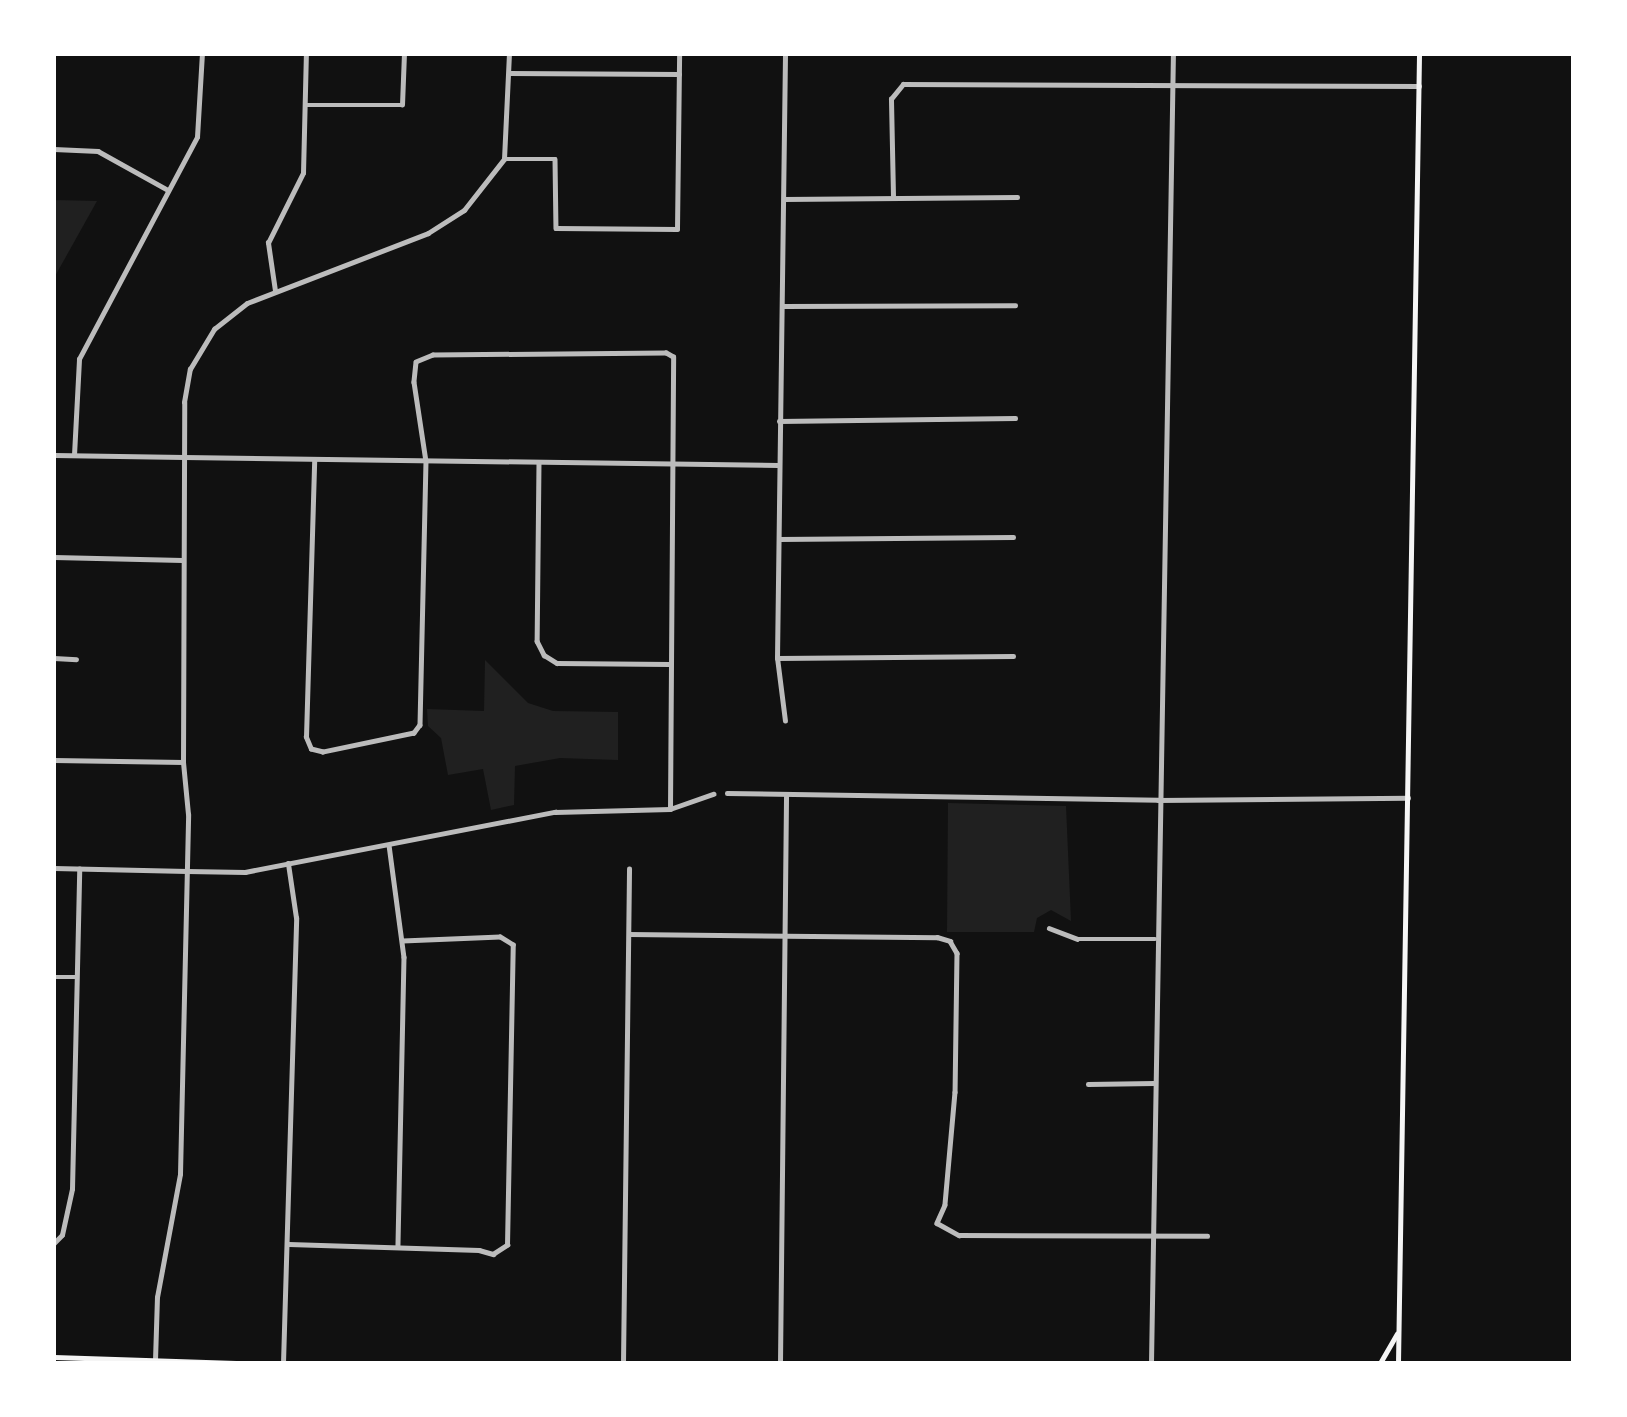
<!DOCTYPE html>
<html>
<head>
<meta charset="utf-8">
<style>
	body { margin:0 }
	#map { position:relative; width:1627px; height:1417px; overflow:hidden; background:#111; font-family:"DejaVu Sans",sans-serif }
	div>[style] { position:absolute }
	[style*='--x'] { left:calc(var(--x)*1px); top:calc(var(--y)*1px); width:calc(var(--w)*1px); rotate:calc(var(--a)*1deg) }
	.green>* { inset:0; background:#202020 }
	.minor>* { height:4.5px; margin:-2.25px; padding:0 2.25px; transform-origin:2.25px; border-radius:2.25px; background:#bcbcbc }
	.tertiary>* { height:5px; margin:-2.5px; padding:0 2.5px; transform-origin:2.5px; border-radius:2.5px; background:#bcbcbc }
	.secondary>* { height:5px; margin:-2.5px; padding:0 2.5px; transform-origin:2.5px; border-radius:2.5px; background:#f5f5f5 }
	span { translate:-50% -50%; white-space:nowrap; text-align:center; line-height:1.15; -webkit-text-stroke:5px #fff; paint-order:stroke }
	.frame { position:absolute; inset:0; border:56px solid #fff; pointer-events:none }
</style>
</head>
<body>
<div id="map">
	<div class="green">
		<div style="clip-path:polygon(54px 200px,97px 201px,54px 278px)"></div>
		<div style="clip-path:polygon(485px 660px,528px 703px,553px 711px,618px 712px,618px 760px,560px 758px,515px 766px,514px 805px,491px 810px,483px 769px,448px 775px,441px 738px,428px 726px,427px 709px,484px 711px)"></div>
		<div style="clip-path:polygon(948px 803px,1066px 806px,1071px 921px,1051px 910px,1037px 918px,1034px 932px,947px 932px)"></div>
	</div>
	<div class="minor">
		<div style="--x:509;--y:73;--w:170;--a:0.3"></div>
		<div style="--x:305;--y:105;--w:97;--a:0"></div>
		<div style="--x:402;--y:105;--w:51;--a:-87.8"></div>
		<div style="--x:54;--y:149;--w:44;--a:2.6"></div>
		<div style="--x:98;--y:151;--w:80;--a:29.1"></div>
		<div style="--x:504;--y:159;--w:51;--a:0"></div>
		<div style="--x:555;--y:159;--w:69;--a:89.2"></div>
		<div style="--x:556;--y:228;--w:121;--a:0.5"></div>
		<div style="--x:677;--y:229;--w:175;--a:-89.3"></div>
		<div style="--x:893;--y:196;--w:97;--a:-91.2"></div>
		<div style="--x:891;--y:99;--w:19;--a:-51"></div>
		<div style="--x:903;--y:84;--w:516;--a:0.22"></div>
		<div style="--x:784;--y:199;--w:233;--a:-0.5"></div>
		<div style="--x:275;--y:291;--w:49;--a:-98.3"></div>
		<div style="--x:268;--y:243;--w:78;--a:-63.4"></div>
		<div style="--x:303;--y:173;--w:119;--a:-88.6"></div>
		<div style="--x:783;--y:306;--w:232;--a:-0.2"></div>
		<div style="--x:779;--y:421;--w:236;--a:-0.7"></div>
		<div style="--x:74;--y:455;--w:96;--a:-87"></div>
		<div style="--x:79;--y:359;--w:251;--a:-62"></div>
		<div style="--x:197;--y:137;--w:83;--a:-86.6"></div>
		<div style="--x:184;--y:457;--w:594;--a:0.77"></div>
		<div style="--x:539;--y:463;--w:178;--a:90.6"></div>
		<div style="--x:537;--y:641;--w:16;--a:63"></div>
		<div style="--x:544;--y:655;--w:15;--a:32"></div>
		<div style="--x:557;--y:663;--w:112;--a:0.5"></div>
		<div style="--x:779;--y:539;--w:234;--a:-0.5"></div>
		<div style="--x:54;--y:557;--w:128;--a:1.3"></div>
		<div style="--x:54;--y:658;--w:22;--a:3"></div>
		<div style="--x:777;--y:658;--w:236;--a:-0.5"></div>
		<div style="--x:785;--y:721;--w:64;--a:-97.2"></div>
		<div style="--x:777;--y:658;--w:604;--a:-89.24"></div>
		<div style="--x:54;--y:760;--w:129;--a:0.9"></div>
		<div style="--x:727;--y:793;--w:431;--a:0.9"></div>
		<div style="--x:1158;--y:800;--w:250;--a:-0.5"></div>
		<div style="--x:670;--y:809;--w:46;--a:-19.2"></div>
		<div style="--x:389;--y:845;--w:113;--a:82.4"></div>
		<div style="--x:404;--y:957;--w:289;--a:91.2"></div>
		<div style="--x:187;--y:871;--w:58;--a:1"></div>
		<div style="--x:245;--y:872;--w:316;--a:-11"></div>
		<div style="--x:555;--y:812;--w:115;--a:-1.5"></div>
		<div style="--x:670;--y:809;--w:452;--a:-89.6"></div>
		<div style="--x:673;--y:357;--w:8;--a:-150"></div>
		<div style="--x:666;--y:353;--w:233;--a:179.5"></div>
		<div style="--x:433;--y:355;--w:18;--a:158"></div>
		<div style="--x:416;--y:362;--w:20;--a:96"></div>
		<div style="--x:414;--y:382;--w:80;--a:81.4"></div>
		<div style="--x:426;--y:461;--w:264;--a:91.3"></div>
		<div style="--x:420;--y:725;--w:10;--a:127"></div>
		<div style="--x:414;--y:733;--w:93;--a:168.2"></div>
		<div style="--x:323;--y:752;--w:12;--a:-166"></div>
		<div style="--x:311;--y:749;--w:13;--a:-113"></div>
		<div style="--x:306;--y:737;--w:277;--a:-88.3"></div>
		<div style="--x:1049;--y:928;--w:30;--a:21"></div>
		<div style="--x:1077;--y:939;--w:78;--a:0"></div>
		<div style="--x:629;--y:934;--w:308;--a:0.6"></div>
		<div style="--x:937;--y:937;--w:14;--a:17"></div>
		<div style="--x:950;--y:941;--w:14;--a:60"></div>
		<div style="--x:957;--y:953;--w:139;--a:90.8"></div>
		<div style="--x:955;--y:1092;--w:113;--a:95.1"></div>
		<div style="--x:945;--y:1205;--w:20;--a:114"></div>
		<div style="--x:937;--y:1223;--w:25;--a:29"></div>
		<div style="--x:959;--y:1235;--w:248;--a:0.2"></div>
		<div style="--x:54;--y:977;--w:23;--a:0"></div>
		<div style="--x:1088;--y:1084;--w:66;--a:-0.9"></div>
		<div style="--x:54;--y:1243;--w:11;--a:-45"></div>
		<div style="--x:62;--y:1235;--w:47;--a:-77.7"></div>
		<div style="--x:72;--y:1189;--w:320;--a:-88.7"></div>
		<div style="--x:289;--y:1244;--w:190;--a:1.8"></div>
		<div style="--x:479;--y:1250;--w:15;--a:16"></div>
		<div style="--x:493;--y:1254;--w:17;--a:-33"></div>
		<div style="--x:507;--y:1245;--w:300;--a:-88.9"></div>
		<div style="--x:513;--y:945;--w:15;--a:-148"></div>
		<div style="--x:500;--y:937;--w:97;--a:177.6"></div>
		<div style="--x:283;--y:1363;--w:445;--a:-88.3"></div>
		<div style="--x:296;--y:918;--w:55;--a:-98.4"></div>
		<div style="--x:623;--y:1363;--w:494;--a:-89.3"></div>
		<div style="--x:780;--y:1363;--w:568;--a:-89.39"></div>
		<div style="--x:1151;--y:1363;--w:1309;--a:-89.04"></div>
	</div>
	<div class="tertiary">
		<div style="--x:54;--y:455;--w:130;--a:0.9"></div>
		<div style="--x:54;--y:868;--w:133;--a:1.3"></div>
		<div style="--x:155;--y:1360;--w:63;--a:-88.2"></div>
		<div style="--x:157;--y:1297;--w:125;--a:-79.4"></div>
		<div style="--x:180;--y:1174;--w:360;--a:-88.7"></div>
		<div style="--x:188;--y:814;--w:52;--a:-95.5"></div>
		<div style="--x:183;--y:762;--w:360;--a:-89.8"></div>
		<div style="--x:184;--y:402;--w:34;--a:-80"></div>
		<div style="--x:190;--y:369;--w:47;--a:-59"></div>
		<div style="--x:214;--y:329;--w:42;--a:-38.2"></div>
		<div style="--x:247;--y:303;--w:194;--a:-21.1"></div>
		<div style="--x:428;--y:233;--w:43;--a:-32.6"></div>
		<div style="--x:464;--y:210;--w:65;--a:-51.9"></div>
		<div style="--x:504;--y:159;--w:105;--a:-87.3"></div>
	</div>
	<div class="secondary">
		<div style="--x:54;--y:1357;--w:182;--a:1.9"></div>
		<div style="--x:1380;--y:1363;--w:34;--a:-60"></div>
		<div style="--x:1398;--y:1363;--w:1309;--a:-89.08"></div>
	</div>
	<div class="frame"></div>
</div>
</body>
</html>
